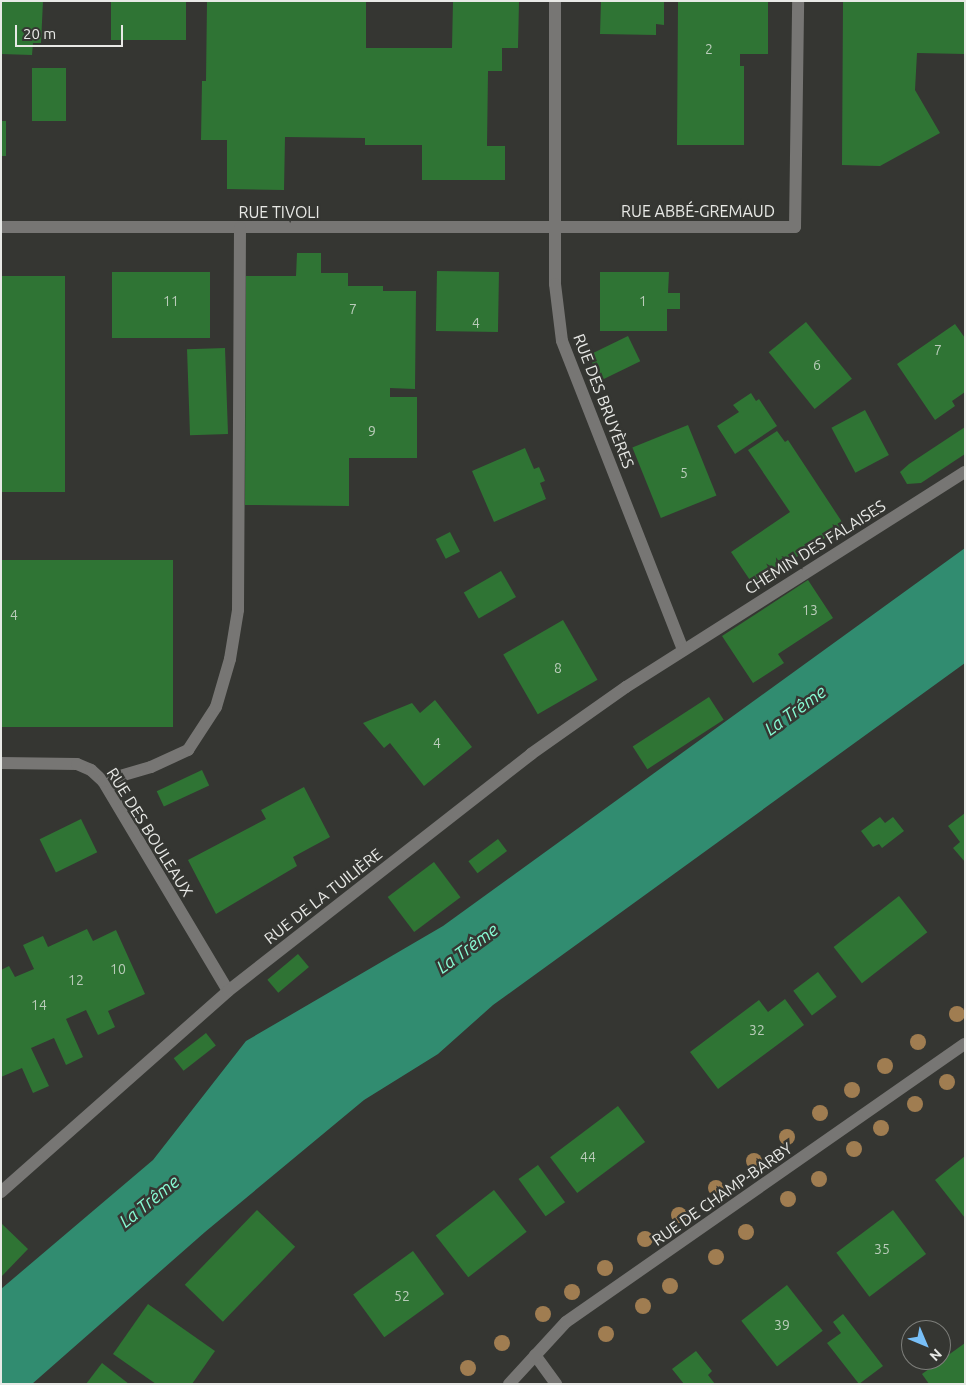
<!DOCTYPE html>
<html>
<head>
<meta charset="utf-8">
<style>
	body { margin:0 }
	#map { position:relative; width:966px; height:1385px; overflow:hidden; background:#353632; font-family:Ubuntu,sans-serif }
	div>[style] { position:absolute }
	[style*='--x'] { left:calc(var(--x)*1px); top:calc(var(--y)*1px); width:calc(var(--w)*1px); rotate:calc(var(--a)*1deg) }
	.water>* { inset:0; background:#318c70 }
	.building>* { inset:0; background:#2f7434; transform-origin:0 0 }
	.minor>* { height:12px; margin:-6px; padding:0 6px; transform-origin:6px; border-radius:6px; background:#777674 }
	.trees>* { width:16px; height:16px; margin:-8px; border-radius:50%; background:#a07d51 }
	span { translate:-50% -50%; white-space:nowrap; text-align:center; line-height:1.15; -webkit-text-stroke:5px #353632; paint-order:stroke }
	.number-label { font-size:14px; color:#baccba }
	.number-label span { -webkit-text-stroke-width:0 }
	.street-label { font-size:16px; color:#e8e9e6 }
	.water-label { font-size:18px; color:#87fad3; font-style:italic }
	.frame { position:absolute; inset:0; border:2px solid #e8e9e6; pointer-events:none }
	.north { position:absolute; left:901px; top:1320px; width:50px; height:50px; box-sizing:border-box; background:#353632; border:1px solid #7d7e7a; border-radius:50%; rotate:135deg; font-size:14px; font-weight:700; line-height:20px; text-align:center; color:#e8e9e6 }
	.north::after { content:''; display:block; margin:auto; width:18px; height:22px; background:#78bff7; clip-path:polygon(50% 0,100% 100%,50% 72%,0 100%) }
	.scale { position:absolute; left:15px; top:25px; width:108px; height:22px; box-sizing:border-box; border:2px solid #e8e9e6; border-top:0; padding-left:6px; font-size:15px; line-height:18px; white-space:nowrap; color:#e8e9e6; -webkit-text-stroke:4px #353632; paint-order:stroke }
</style>
</head>
<body>
<div id="map">
	<div class="water">
		<div style="clip-path:polygon(965px 548px,965px 663px,493px 1005px,438px 1054px,364px 1100px,205px 1232px,32px 1384px,1px 1384px,1px 1289px,153px 1160px,246px 1041px,443px 926px)"></div>
	</div>
	<div class="building">
		<div style="clip-path:polygon(1px 1px,43px 1px,41px 43px,33px 43px,32px 55px,1px 54px)"></div>
		<div style="left:111px;top:1px;width:75px;height:39px"></div>
		<div style="clip-path:polygon(207px 1px,366px 1px,366px 48px,452px 48px,453px 1px,519px 1px,518px 48px,502px 48px,502px 71px,488px 71px,487px 146px,505px 146px,505px 180px,422px 180px,422px 145px,365px 145px,365px 138px,285px 137px,284px 190px,227px 189px,227px 140px,201px 140px,202px 81px,206px 81px)"></div>
		<div style="clip-path:polygon(601px 1px,664px 1px,664px 25px,656px 24px,656px 35px,600px 34px)"></div>
		<div style="clip-path:polygon(678px 1px,768px 1px,768px 54px,740px 54px,740px 66px,744px 66px,744px 145px,677px 145px)"></div>
		<div style="clip-path:polygon(843px 1px,965px 1px,965px 54px,917px 53px,915px 90px,940px 133px,880px 166px,842px 165px)"></div>
		<div style="left:32px;top:68px;width:34px;height:53px"></div>
		<div style="left:1px;top:121px;width:5px;height:35px"></div>
		<div style="clip-path:polygon(297px 253px,321px 253px,321px 273px,348px 273px,348px 286px,383px 286px,383px 291px,416px 291px,415px 389px,390px 388px,390px 397px,417px 397px,417px 458px,349px 458px,349px 506px,245px 505px,246px 276px,296px 276px)"></div>
		<div style="left:437px;top:271px;width:62px;height:60px;rotate:1deg"></div>
		<div style="left:112px;top:272px;width:98px;height:66px"></div>
		<div style="clip-path:polygon(600px 272px,669px 272px,668px 293px,680px 293px,680px 309px,667px 309px,667px 331px,600px 331px)"></div>
		<div style="left:1px;top:276px;width:64px;height:216px"></div>
		<div style="left:806px;top:322px;width:73px;height:48px;rotate:51deg"></div>
		<div style="clip-path:polygon(955px 324px,965px 338px,965px 392px,952px 401px,955px 406px,935px 420px,897px 364px)"></div>
		<div style="left:628px;top:336px;width:28px;height:44px;rotate:64deg"></div>
		<div style="left:225px;top:348px;width:86px;height:38px;rotate:88deg"></div>
		<div style="clip-path:polygon(751px 393px,756px 401px,759px 399px,777px 426px,735px 454px,717px 426px,739px 412px,733px 405px)"></div>
		<div style="left:865px;top:410px;width:51px;height:38px;rotate:62deg"></div>
		<div style="left:688px;top:425px;width:76px;height:60px;rotate:68deg"></div>
		<div style="clip-path:polygon(965px 427px,965px 454px,921px 483px,907px 484px,900px 472px,909px 464px)"></div>
		<div style="clip-path:polygon(777px 431px,785px 442px,788px 440px,844px 525px,754px 586px,731px 552px,790px 512px,748px 450px)"></div>
		<div style="clip-path:polygon(525px 448px,534px 469px,539px 467px,545px 481px,540px 483px,546px 499px,494px 522px,472px 471px)"></div>
		<div style="left:450px;top:532px;width:22px;height:16px;rotate:63deg"></div>
		<div style="left:1px;top:560px;width:172px;height:167px"></div>
		<div style="left:501px;top:571px;width:30px;height:43px;rotate:60deg"></div>
		<div style="clip-path:polygon(808px 580px,833px 618px,778px 654px,784px 663px,753px 683px,722px 636px)"></div>
		<div style="left:563px;top:620px;width:69px;height:69px;rotate:60deg"></div>
		<div style="left:709px;top:697px;width:27px;height:91px;rotate:57deg"></div>
		<div style="clip-path:polygon(435px 700px,472px 747px,424px 786px,390px 743px,384px 748px,363px 723px,412px 703px,420px 713px)"></div>
		<div style="left:202px;top:770px;width:17px;height:50px;rotate:65deg"></div>
		<div style="clip-path:polygon(304px 787px,330px 837px,293px 857px,297px 866px,216px 914px,188px 860px,266px 819px,261px 810px)"></div>
		<div style="clip-path:polygon(965px 813px,965px 862px,953px 848px,960px 842px,948px 826px)"></div>
		<div style="clip-path:polygon(880px 817px,885px 823px,893px 817px,904px 831px,882px 848px,879px 844px,873px 847px,861px 831px)"></div>
		<div style="left:81px;top:819px;width:37px;height:46px;rotate:64deg"></div>
		<div style="left:498px;top:839px;width:15px;height:37px;rotate:53deg"></div>
		<div style="left:434px;top:862px;width:44px;height:58px;rotate:53deg"></div>
		<div style="left:899px;top:896px;width:46px;height:83px;rotate:52deg"></div>
		<div style="clip-path:polygon(87px 929px,93px 941px,116px 930px,145px 994px,108px 1011px,115px 1027px,98px 1035px,86px 1010px,66px 1019px,83px 1057px,66px 1065px,54px 1038px,31px 1048px,49px 1086px,33px 1093px,22px 1068px,1px 1077px,1px 970px,9px 966px,15px 977px,34px 969px,23px 945px,43px 936px,48px 947px)"></div>
		<div style="left:298px;top:954px;width:17px;height:40px;rotate:50deg"></div>
		<div style="left:818px;top:972px;width:31px;height:31px;rotate:53deg"></div>
		<div style="clip-path:polygon(785px 999px,804px 1025px,718px 1089px,690px 1052px,759px 1000px,768px 1012px)"></div>
		<div style="left:206px;top:1033px;width:16px;height:41px;rotate:52deg"></div>
		<div style="left:618px;top:1106px;width:45px;height:85px;rotate:53deg"></div>
		<div style="clip-path:polygon(965px 1156px,965px 1218px,935px 1180px)"></div>
		<div style="left:538px;top:1165px;width:46px;height:24px;rotate:54deg"></div>
		<div style="left:494px;top:1190px;width:53px;height:74px;rotate:52deg"></div>
		<div style="left:257px;top:1210px;width:53px;height:104px;rotate:44deg"></div>
		<div style="left:893px;top:1210px;width:55px;height:71px;rotate:53deg"></div>
		<div style="clip-path:polygon(1px 1223px,28px 1249px,1px 1277px)"></div>
		<div style="left:413px;top:1251px;width:53px;height:74px;rotate:54deg"></div>
		<div style="left:787px;top:1285px;width:58px;height:58px;rotate:52deg"></div>
		<div style="clip-path:polygon(148px 1304px,215px 1351px,192px 1384px,156px 1384px,113px 1354px)"></div>
		<div style="clip-path:polygon(843px 1314px,883px 1366px,859px 1384px,827px 1343px,841px 1333px,833px 1322px)"></div>
		<div style="clip-path:polygon(965px 1343px,965px 1384px,929px 1384px,922px 1374px)"></div>
		<div style="clip-path:polygon(696px 1351px,712px 1371px,708px 1375px,715px 1384px,684px 1384px,672px 1369px)"></div>
		<div style="clip-path:polygon(102px 1363px,129px 1384px,86px 1384px)"></div>
	</div>
	<div class="minor">
		<div style="--x:555;--y:1;--w:283;--a:90"></div>
		<div style="--x:555;--y:284;--w:57;--a:83"></div>
		<div style="--x:562;--y:341;--w:332;--a:68.6"></div>
		<div style="--x:1;--y:227;--w:794;--a:0"></div>
		<div style="--x:795;--y:227;--w:226;--a:-89.2"></div>
		<div style="--x:1;--y:763;--w:76;--a:0.8"></div>
		<div style="--x:77;--y:764;--w:15;--a:23"></div>
		<div style="--x:91;--y:770;--w:16;--a:43"></div>
		<div style="--x:103;--y:781;--w:244;--a:59.2"></div>
		<div style="--x:103;--y:781;--w:50;--a:-16.3"></div>
		<div style="--x:151;--y:767;--w:41;--a:-24.7"></div>
		<div style="--x:188;--y:750;--w:51;--a:-56.9"></div>
		<div style="--x:216;--y:707;--w:50;--a:-73.7"></div>
		<div style="--x:230;--y:659;--w:50;--a:-80.7"></div>
		<div style="--x:238;--y:610;--w:382;--a:-89.7"></div>
		<div style="--x:1;--y:1192;--w:303;--a:-41.5"></div>
		<div style="--x:228;--y:991;--w:385;--a:-38"></div>
		<div style="--x:531;--y:754;--w:116;--a:-35.2"></div>
		<div style="--x:626;--y:687;--w:401;--a:-32.4"></div>
		<div style="--x:535;--y:1355;--w:36;--a:54"></div>
		<div style="--x:509;--y:1384;--w:84;--a:-47.4"></div>
		<div style="--x:566;--y:1322;--w:486;--a:-34.9"></div>
	</div>
	<div class="trees">
		<div style="left:957px;top:1014px"></div>
		<div style="left:918px;top:1042px"></div>
		<div style="left:885px;top:1066px"></div>
		<div style="left:947px;top:1082px"></div>
		<div style="left:852px;top:1090px"></div>
		<div style="left:915px;top:1104px"></div>
		<div style="left:820px;top:1113px"></div>
		<div style="left:881px;top:1128px"></div>
		<div style="left:787px;top:1137px"></div>
		<div style="left:854px;top:1149px"></div>
		<div style="left:754px;top:1161px"></div>
		<div style="left:819px;top:1179px"></div>
		<div style="left:716px;top:1188px"></div>
		<div style="left:788px;top:1199px"></div>
		<div style="left:679px;top:1215px"></div>
		<div style="left:746px;top:1232px"></div>
		<div style="left:645px;top:1239px"></div>
		<div style="left:716px;top:1257px"></div>
		<div style="left:605px;top:1268px"></div>
		<div style="left:670px;top:1286px"></div>
		<div style="left:572px;top:1292px"></div>
		<div style="left:643px;top:1306px"></div>
		<div style="left:543px;top:1314px"></div>
		<div style="left:606px;top:1334px"></div>
		<div style="left:502px;top:1343px"></div>
		<div style="left:468px;top:1368px"></div>
	</div>
	<div class="number-label">
		<span style="left:709px;top:49px">2</span>
		<span style="left:171px;top:301px">11</span>
		<span style="left:643px;top:301px">1</span>
		<span style="left:353px;top:309px">7</span>
		<span style="left:476px;top:323px">4</span>
		<span style="left:938px;top:350px">7</span>
		<span style="left:817px;top:365px">6</span>
		<span style="left:372px;top:431px">9</span>
		<span style="left:684px;top:473px">5</span>
		<span style="left:810px;top:610px">13</span>
		<span style="left:14px;top:615px">4</span>
		<span style="left:558px;top:668px">8</span>
		<span style="left:437px;top:743px">4</span>
		<span style="left:118px;top:969px">10</span>
		<span style="left:76px;top:980px">12</span>
		<span style="left:39px;top:1005px">14</span>
		<span style="left:757px;top:1030px">32</span>
		<span style="left:588px;top:1157px">44</span>
		<span style="left:882px;top:1249px">35</span>
		<span style="left:402px;top:1296px">52</span>
		<span style="left:782px;top:1325px">39</span>
	</div>
	<div class="street-label">
		<span style="left:698px;top:211px">RUE ABBÉ-GREMAUD</span>
		<span style="left:279px;top:212px">RUE TIVOLI</span>
		<span style="left:604px;top:401px;rotate:69deg">RUE DES BRUYÈRES</span>
		<span style="left:815px;top:547px;rotate:-32deg">CHEMIN DES FALAISES</span>
		<span style="left:150px;top:832px;rotate:58deg">RUE DES BOULEAUX</span>
		<span style="left:323px;top:896px;rotate:-38deg">RUE DE LA TUILIÈRE</span>
		<span style="left:722px;top:1194px;rotate:-35deg">RUE DE CHAMP-BARBY</span>
	</div>
	<div class="water-label">
		<span style="left:795px;top:710px;rotate:-36deg">La Trême</span>
		<span style="left:467px;top:948px;rotate:-36deg">La Trême</span>
		<span style="left:149px;top:1201px;rotate:-39deg">La Trême</span>
	</div>
	<div class="frame"></div>
	<div class="north">N</div>
	<div class="scale">20 m</div>
</div>
</body>
</html>
